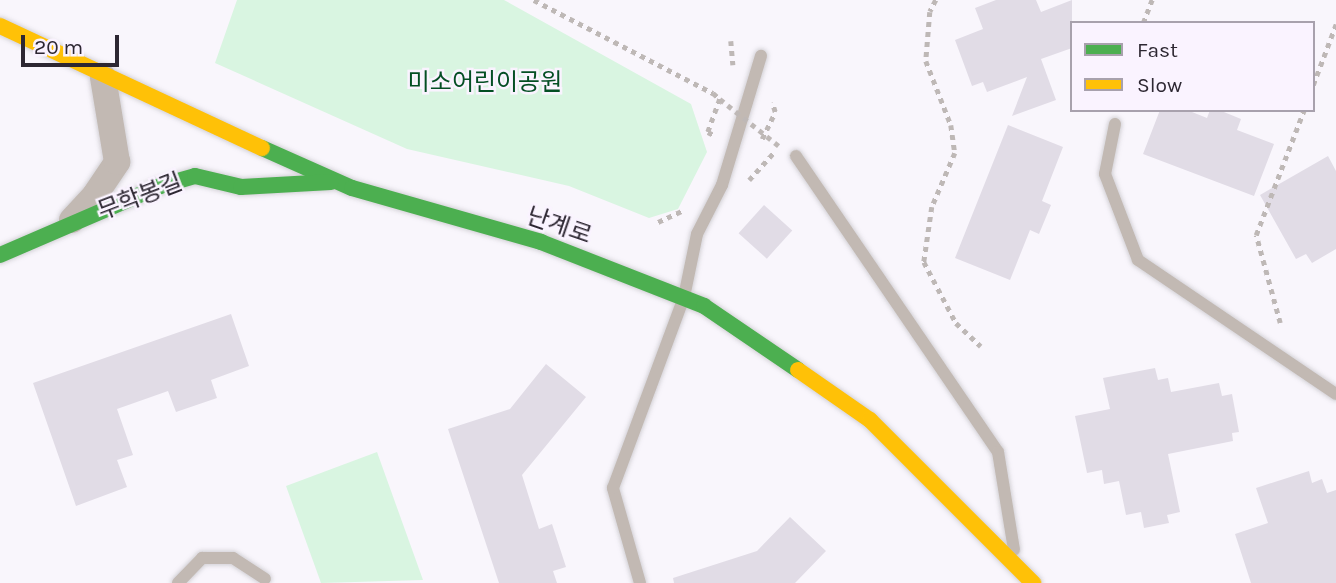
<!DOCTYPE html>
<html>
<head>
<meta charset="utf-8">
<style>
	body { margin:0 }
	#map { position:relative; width:1336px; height:583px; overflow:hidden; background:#f9f6fc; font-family:Karla,"Noto Sans KR",sans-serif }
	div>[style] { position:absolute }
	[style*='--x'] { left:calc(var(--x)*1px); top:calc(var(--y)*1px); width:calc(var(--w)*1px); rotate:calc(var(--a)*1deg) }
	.green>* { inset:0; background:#d9f5e1 }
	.building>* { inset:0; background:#e1dce6; transform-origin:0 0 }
	.path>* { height:4.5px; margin-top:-2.25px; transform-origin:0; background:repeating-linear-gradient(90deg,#beb8b6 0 5px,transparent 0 10px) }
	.roads { filter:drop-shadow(0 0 2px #d4d2d7) drop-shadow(0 0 2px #d4d2d7) }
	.lane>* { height:12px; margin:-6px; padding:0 6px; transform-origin:6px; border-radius:6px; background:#c2b9b3 }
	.street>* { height:26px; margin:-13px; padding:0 13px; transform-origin:13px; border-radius:13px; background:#c2b9b3 }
	.fast>* { height:16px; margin:-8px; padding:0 8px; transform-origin:8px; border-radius:8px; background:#4caf50 }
	.slow>* { height:16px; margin:-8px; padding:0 8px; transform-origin:8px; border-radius:8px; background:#ffc107 }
	.path-bridge>* { height:4.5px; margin-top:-2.25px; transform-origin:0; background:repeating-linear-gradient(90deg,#beb8b6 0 5px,transparent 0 10px) }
	span { translate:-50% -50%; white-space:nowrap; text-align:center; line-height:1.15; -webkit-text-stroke:5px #faf3ff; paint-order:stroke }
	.park-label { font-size:24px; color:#044f24 }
	.street-label { font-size:24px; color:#2d2732 }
	.legend { position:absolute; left:1070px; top:21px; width:245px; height:91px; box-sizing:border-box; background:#faf3ff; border:2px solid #a8a1ad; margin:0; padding:9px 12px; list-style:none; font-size:21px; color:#2d2732 }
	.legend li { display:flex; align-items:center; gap:14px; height:35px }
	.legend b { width:35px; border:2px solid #a8a1ad }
	.scale { position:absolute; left:21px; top:35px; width:98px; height:32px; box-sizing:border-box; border:4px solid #2d2732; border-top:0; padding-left:9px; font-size:21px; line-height:24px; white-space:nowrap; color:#2d2732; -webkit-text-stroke:5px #faf3ff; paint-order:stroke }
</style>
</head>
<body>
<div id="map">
	<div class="green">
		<div style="clip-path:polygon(237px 0,504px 0,691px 104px,707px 152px,678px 209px,649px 218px,569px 186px,407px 149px,215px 63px)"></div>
		<div style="clip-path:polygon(377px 452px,423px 580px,321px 583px,286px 486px)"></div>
	</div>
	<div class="building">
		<div style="clip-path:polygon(996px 0,1036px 0,1041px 12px,1072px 0,1072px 48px,1041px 59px,1056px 100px,1012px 116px,1027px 77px,987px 92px,983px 82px,972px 86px,955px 40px,983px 29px,975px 8px)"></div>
		<div style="clip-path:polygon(1160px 110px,1187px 110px,1207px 118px,1210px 110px,1219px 110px,1241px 119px,1237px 130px,1274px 144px,1254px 196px,1143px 154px)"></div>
		<div style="clip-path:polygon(1008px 125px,1063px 147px,1042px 201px,1051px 205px,1039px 234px,1030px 230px,1010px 280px,955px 258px)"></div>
		<div style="clip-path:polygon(1328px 156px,1336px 171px,1336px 249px,1312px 263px,1306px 254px,1296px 259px,1260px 195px)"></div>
		<div style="left:764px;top:205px;width:38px;height:38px;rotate:42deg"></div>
		<div style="clip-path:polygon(231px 314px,249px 366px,211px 380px,217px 398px,176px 412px,168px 391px,117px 409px,133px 455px,117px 460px,127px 487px,76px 506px,33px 383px)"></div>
		<div style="clip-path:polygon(546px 364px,586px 397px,522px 475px,539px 529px,552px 524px,566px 567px,553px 571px,557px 583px,499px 583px,448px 429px,510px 409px)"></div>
		<div style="clip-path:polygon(1155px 368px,1158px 380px,1168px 378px,1171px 392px,1219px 383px,1222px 396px,1232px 394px,1239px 432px,1232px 433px,1233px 441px,1168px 454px,1180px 512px,1167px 515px,1169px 523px,1144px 528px,1141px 512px,1126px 515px,1119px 481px,1104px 484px,1102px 470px,1087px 473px,1075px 416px,1110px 409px,1103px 378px)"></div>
		<div style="clip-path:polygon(1309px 471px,1312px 483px,1322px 479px,1327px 493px,1336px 490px,1336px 583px,1251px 583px,1235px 534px,1268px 523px,1256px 488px)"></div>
		<div style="clip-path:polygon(790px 517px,826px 551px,795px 583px,674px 583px,673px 578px,757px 551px)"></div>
	</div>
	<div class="path">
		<div style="--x:534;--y:0;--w:202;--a:27.5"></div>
		<div style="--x:713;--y:93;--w:9;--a:41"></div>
		<div style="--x:720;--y:99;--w:35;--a:110"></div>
		<div style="--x:708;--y:132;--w:7;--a:27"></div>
		<div style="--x:936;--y:0;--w:13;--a:117"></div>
		<div style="--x:930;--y:12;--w:49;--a:94.7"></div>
		<div style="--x:926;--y:61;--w:69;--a:68.7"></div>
		<div style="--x:951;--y:125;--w:28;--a:82"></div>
		<div style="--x:955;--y:153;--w:59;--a:113.1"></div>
		<div style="--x:932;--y:207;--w:56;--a:98.3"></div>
		<div style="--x:924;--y:262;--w:69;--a:62.3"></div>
		<div style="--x:956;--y:323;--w:34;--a:43"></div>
		<div style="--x:1143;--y:23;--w:25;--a:-69"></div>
		<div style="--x:731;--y:41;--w:24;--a:85"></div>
		<div style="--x:1313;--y:85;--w:65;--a:-69.3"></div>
		<div style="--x:1273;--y:110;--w:29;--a:0"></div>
		<div style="--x:762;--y:139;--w:30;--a:-64"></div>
		<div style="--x:775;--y:112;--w:10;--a:-107"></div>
		<div style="--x:749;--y:180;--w:36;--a:-48"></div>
		<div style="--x:658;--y:222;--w:29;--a:-25"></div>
		<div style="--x:1280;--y:323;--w:91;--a:-105.3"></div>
		<div style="--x:1256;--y:235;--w:134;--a:-69"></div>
	</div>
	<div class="roads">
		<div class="lane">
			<div style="--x:1115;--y:124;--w:51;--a:101.3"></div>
			<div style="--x:1105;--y:174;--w:92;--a:69"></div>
			<div style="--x:1138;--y:260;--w:239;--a:34.1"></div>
			<div style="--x:796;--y:156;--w:358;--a:55.7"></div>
			<div style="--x:998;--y:452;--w:99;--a:80.7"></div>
			<div style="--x:178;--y:583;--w:35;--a:-46"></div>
			<div style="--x:202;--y:558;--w:31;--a:0"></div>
			<div style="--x:233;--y:558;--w:38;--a:33"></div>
			<div style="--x:640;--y:583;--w:99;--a:-105.9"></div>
			<div style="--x:613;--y:488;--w:204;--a:-69.6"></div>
			<div style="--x:684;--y:297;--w:64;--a:-78.3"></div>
			<div style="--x:697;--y:234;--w:55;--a:-63"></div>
			<div style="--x:722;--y:185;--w:135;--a:-73.2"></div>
		</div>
		<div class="street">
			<div style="--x:72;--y:220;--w:34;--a:-47"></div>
			<div style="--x:95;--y:195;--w:40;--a:-56"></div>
			<div style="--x:117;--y:162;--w:86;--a:-99.4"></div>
		</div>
		<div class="fast">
			<div style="--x:262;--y:148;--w:98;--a:24"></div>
			<div style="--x:352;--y:188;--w:197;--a:15.9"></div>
			<div style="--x:541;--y:242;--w:175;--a:21.4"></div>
			<div style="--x:704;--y:306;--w:114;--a:34.2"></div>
			<div style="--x:0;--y:255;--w:174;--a:-23.3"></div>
			<div style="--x:160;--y:186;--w:36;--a:-16"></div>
			<div style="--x:195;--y:176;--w:47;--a:13.4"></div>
			<div style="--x:241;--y:187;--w:90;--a:-3.2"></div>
		</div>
		<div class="slow">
			<div style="--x:0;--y:26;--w:289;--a:25"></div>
			<div style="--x:798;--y:370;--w:88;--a:34.8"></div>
			<div style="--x:870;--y:420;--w:231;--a:45"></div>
		</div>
	</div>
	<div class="path-bridge">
		<div style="--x:720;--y:99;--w:75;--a:38.5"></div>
	</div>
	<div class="park-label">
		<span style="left:485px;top:83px">미소어린이공원</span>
	</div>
	<div class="street-label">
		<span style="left:140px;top:197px;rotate:-21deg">무학봉길</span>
		<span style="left:559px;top:226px;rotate:19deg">난계로</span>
	</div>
	<ul class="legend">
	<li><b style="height:9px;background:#4caf50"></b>Fast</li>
	<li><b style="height:9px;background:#ffc107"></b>Slow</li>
	</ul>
	<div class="scale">20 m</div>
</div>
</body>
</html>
